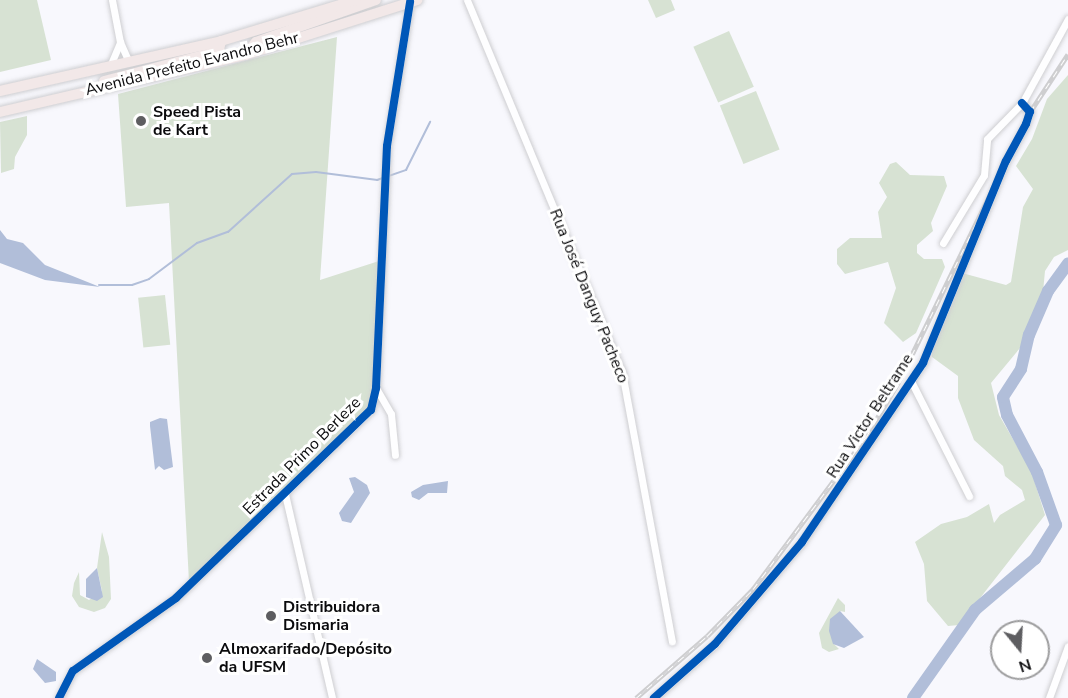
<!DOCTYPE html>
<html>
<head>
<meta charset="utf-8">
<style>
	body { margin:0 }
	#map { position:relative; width:1068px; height:698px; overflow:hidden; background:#f8f8fd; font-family:"Nunito Sans",sans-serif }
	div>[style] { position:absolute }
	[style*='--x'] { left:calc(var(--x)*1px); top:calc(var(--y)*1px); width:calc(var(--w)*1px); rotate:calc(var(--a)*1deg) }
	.green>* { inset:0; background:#d7e2d3; transform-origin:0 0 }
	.water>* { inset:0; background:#b1bed9 }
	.stream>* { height:2px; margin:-1px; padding:0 1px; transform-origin:1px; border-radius:1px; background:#b1bed9 }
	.river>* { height:12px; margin:-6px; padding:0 6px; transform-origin:6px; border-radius:6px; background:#b1bed9 }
	.roads { filter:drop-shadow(0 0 2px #ceced1) drop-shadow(0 0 2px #ceced1) }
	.minor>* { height:7px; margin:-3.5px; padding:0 3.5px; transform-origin:3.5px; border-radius:3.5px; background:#fefeff }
	.trunk>* { height:10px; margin:-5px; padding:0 5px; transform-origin:5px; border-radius:5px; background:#f2e8e8 }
	.rail>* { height:4.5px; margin-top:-2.25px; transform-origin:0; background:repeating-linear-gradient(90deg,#fff 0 7px,#ceced0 0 14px); box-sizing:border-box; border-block:2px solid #ceced0 }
	.cycleway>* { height:8px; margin:-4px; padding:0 4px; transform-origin:4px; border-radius:4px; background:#0057b8 }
	.dots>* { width:16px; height:16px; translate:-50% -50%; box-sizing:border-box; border:3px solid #fff; border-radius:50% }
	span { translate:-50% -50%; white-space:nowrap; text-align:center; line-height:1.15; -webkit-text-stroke:6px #fff; paint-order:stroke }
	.street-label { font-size:16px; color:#0b0b0d }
	.poi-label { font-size:16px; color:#0b0b0d; font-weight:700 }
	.left { translate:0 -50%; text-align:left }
	.north { position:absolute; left:990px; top:620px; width:60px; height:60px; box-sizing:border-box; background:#fff; border:2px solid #9d9d9e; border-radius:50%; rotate:162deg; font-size:16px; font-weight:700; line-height:24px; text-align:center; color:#0b0b0d }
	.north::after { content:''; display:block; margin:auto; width:21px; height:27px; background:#5e5e61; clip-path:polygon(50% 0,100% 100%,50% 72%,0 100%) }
</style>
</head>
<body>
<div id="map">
	<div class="green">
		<div style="clip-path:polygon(0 0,37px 0,51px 60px,0 72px)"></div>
		<div style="clip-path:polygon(648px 0,671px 0,675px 10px,656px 18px)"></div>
		<div style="left:729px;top:31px;width:61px;height:39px;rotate:66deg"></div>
		<div style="clip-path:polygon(337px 37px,320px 280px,379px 261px,373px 394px,369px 407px,189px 582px,169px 203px,126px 207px,118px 94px)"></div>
		<div style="clip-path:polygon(1068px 75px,1068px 250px,1054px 257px,1045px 271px,1043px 292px,1020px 348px,991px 383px,999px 415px,1031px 470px,1045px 515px,959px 625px,948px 626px,927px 601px,924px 564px,915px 542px,941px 524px,967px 517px,989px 504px,994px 523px,1000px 515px,1025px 500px,1022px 490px,1005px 476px,1003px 466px,974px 440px,958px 398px,958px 376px,932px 357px,932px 349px,962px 273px,1006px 285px,1011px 282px,1023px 207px,1033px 189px,1016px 166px,1032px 139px,1047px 99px)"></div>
		<div style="left:756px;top:91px;width:63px;height:39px;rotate:68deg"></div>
		<div style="clip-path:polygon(27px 116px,27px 135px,15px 157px,14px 169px,1px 173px,0 122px)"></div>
		<div style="clip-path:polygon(896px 162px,910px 175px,944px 176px,947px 186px,931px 223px,933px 231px,917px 245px,917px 253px,924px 259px,942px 259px,945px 267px,916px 333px,903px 342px,884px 323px,896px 288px,888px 262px,845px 274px,837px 264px,837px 249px,850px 238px,882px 238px,878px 212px,887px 197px,879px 183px,890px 164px)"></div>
		<div style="left:165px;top:295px;width:50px;height:27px;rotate:84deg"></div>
		<div style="clip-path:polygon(102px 532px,109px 557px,111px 599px,105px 608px,94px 612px,79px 607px,72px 596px,74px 583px,79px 572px,80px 595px,89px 600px,102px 591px,97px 568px)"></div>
		<div style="clip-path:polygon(838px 598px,845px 605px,845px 612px,840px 611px,833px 643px,839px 649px,829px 652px,822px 648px,819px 633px)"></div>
	</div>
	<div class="water">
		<div style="clip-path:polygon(0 230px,7px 239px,23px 243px,45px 265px,100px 287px,45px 280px,0 263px)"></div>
		<div style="clip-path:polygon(160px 418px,167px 419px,173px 467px,164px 470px,159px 466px,155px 470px,150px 426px,150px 422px)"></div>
		<div style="clip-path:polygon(355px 477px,367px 485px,370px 493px,351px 523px,342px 521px,339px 513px,354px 492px,349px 478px)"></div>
		<div style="clip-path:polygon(448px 481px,447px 493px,428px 493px,419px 500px,412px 497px,411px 492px,423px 485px)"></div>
		<div style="clip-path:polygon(97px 568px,103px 597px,97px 601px,86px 597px,86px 579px)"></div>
		<div style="clip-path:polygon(840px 611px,864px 637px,844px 648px,833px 644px,829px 631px,830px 619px)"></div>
		<div style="clip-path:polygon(37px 659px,56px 672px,56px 681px,45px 683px,33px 669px)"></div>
	</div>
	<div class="stream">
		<div style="--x:99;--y:285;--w:33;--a:0"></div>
		<div style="--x:132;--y:285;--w:18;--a:-19"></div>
		<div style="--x:149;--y:279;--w:60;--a:-36.9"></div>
		<div style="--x:197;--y:243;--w:33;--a:-20"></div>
		<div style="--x:228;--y:232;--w:86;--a:-42.2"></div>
		<div style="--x:292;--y:174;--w:24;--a:-5"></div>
		<div style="--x:316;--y:172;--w:62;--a:7.5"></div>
		<div style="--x:377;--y:180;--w:31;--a:-19"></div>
		<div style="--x:406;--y:170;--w:54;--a:-63.4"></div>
	</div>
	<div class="river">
		<div style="--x:913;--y:698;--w:108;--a:-54.8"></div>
		<div style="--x:975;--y:610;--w:79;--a:-40.4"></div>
		<div style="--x:1035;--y:559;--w:40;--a:-58"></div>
		<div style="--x:1056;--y:525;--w:56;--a:-109.7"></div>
		<div style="--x:1037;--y:472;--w:64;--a:-117.8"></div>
		<div style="--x:1007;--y:415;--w:18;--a:-103"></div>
		<div style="--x:1003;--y:397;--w:33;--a:-57"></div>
		<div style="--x:1021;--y:369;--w:35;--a:-77"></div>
		<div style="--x:1029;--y:335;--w:48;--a:-66.6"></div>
		<div style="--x:1048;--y:291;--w:34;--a:-54"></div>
	</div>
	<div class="roads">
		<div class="minor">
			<div style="--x:112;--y:0;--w:43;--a:79.2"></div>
			<div style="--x:120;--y:42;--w:22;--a:66"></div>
			<div style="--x:467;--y:0;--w:403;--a:67.4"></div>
			<div style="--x:622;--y:372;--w:274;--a:79.5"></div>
			<div style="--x:110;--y:66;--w:26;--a:-67"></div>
			<div style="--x:943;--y:243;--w:79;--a:-58.9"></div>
			<div style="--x:984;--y:175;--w:36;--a:-85"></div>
			<div style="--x:987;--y:139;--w:50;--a:-45.8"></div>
			<div style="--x:1022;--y:103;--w:96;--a:-61.3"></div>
			<div style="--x:911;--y:381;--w:129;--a:63.2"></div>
			<div style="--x:376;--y:388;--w:30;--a:60"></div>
			<div style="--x:391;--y:414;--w:41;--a:84.4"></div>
			<div style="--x:285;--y:494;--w:209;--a:77"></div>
			<div style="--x:59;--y:698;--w:30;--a:-63"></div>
			<div style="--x:73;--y:671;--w:126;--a:-35.3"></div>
			<div style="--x:176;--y:598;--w:271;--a:-44"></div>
			<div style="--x:371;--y:410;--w:23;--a:-77"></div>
			<div style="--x:376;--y:388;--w:242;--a:-87.4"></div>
			<div style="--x:387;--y:146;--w:146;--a:-80.9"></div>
			<div style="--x:654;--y:698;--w:81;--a:-41.5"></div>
			<div style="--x:715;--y:644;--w:134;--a:-49.5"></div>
			<div style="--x:802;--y:542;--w:216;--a:-55.9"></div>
			<div style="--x:923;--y:363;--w:218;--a:-67.7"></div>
			<div style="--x:1006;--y:161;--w:42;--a:-61.6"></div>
			<div style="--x:1026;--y:124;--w:13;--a:-72"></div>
			<div style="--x:1030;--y:112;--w:12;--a:-132"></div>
			<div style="--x:1049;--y:698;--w:55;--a:-69.9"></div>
		</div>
		<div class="trunk">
			<div style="--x:245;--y:55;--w:17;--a:-50"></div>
			<div style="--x:256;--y:42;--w:127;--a:-19.3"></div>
			<div style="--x:104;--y:81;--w:112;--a:-14.5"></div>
			<div style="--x:212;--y:53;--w:8;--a:-23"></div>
			<div style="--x:219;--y:50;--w:9;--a:-77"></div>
			<div style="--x:0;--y:91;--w:227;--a:-12.7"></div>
			<div style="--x:221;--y:41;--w:141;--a:-16.9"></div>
			<div style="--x:0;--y:112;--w:252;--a:-13.1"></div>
			<div style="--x:245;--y:55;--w:181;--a:-17.7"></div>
		</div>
	</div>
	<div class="rail">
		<div style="--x:636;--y:698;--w:94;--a:-41.1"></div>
		<div style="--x:707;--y:636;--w:66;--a:-45.6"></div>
		<div style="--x:753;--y:589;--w:189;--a:-53.4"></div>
		<div style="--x:866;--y:437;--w:65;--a:-59.5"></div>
		<div style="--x:899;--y:381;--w:299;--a:-64"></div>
		<div style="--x:1030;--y:112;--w:69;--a:-56.8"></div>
	</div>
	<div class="cycleway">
		<div style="--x:59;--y:698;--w:30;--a:-63"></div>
		<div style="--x:73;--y:671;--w:126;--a:-35.3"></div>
		<div style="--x:176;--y:598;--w:271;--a:-44"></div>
		<div style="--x:371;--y:410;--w:23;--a:-77"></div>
		<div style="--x:376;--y:388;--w:242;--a:-87.4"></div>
		<div style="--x:387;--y:146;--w:146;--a:-80.9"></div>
		<div style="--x:654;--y:698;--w:81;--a:-41.5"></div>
		<div style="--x:715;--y:644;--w:134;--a:-49.5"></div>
		<div style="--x:802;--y:542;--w:216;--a:-55.9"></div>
		<div style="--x:923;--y:363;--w:218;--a:-67.7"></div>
		<div style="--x:1006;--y:161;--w:42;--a:-61.6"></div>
		<div style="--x:1026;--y:124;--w:13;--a:-72"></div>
		<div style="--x:1030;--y:112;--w:12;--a:-132"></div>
	</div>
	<div class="dots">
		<div style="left:141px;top:121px;background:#5e5e61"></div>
		<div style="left:271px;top:616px;background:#5e5e61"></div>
		<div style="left:207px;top:658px;background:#5e5e61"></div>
	</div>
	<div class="street-label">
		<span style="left:192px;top:64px;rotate:-14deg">Avenida Prefeito Evandro Behr</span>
		<span style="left:589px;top:296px;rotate:68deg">Rua José Danguy Pacheco</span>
		<span style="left:870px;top:416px;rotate:-57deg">Rua Victor Beltrame</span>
		<span style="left:302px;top:456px;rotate:-45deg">Estrada Primo Berleze</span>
	</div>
	<div class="poi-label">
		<span class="left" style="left:153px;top:121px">Speed Pista<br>de Kart</span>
		<span class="left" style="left:283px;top:616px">Distribuidora<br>Dismaria</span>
		<span class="left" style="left:219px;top:658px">Almoxarifado/Depósito<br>da UFSM</span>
	</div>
	<div class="north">N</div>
</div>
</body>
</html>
